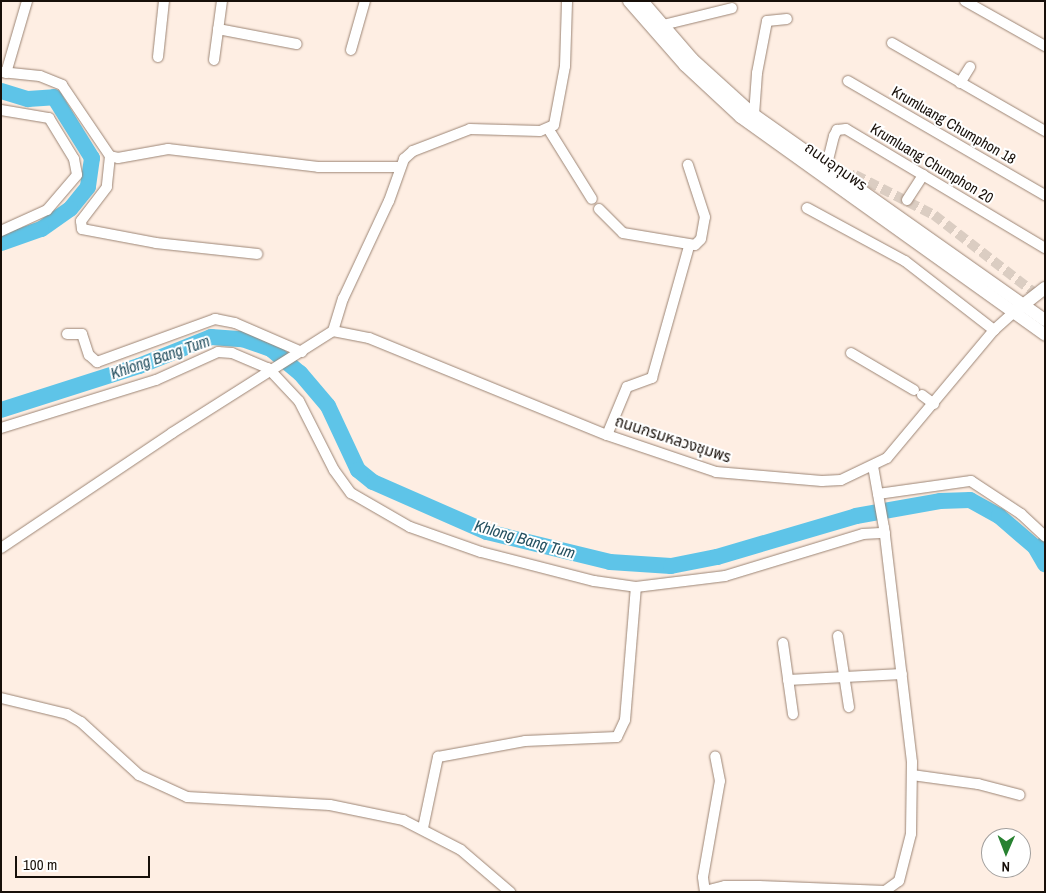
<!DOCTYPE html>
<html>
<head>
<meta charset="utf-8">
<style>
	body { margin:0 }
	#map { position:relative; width:1046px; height:893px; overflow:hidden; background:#feeee3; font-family:"Archivo Narrow","Noto Sans Thai",sans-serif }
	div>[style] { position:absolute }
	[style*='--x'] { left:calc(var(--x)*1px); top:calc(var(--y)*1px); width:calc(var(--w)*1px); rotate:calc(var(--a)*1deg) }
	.canal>* { height:10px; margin:-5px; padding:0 5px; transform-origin:5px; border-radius:5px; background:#5ec4e8 }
	.river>* { height:16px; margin:-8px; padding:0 8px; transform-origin:8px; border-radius:8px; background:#5ec4e8 }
	.minor-tunnel>* { height:10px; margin-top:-5px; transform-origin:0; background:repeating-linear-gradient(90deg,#dbcdc2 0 10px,transparent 0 15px) }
	.roads { filter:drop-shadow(0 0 1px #9c8575) drop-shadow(0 0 1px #9c8575) }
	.minor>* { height:10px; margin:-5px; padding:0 5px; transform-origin:5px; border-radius:5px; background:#fff }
	.tertiary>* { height:12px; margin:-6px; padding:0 6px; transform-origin:6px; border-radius:6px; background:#fff }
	span { translate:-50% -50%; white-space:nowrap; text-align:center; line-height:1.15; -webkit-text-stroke:4px #fff; paint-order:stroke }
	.street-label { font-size:15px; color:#170f09 }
	.water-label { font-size:16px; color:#255161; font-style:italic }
	.frame { position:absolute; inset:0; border:2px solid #170f09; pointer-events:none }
	.north { position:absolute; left:981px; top:828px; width:50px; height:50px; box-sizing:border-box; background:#fff; border:1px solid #a29f9d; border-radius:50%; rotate:181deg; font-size:14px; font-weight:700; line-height:20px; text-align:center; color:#170f09 }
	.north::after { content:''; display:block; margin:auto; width:18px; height:22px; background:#278231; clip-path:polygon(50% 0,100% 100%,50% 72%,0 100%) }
	.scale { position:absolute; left:15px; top:856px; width:135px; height:22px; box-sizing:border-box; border:2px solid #170f09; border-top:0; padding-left:6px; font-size:15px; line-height:18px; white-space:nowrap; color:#170f09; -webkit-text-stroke:4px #fff; paint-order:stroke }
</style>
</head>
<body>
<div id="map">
	<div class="canal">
		<div style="--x:1034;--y:546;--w:12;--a:-24"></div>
	</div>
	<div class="river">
		<div style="--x:1;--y:91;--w:28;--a:17"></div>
		<div style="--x:28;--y:99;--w:26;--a:-4"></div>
		<div style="--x:54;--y:97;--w:72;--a:58.1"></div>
		<div style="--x:92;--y:158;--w:29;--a:98"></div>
		<div style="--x:88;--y:187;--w:28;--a:129"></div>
		<div style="--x:70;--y:209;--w:35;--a:145"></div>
		<div style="--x:41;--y:229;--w:42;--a:160.7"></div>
		<div style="--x:1;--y:410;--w:145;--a:-17.7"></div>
		<div style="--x:139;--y:366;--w:78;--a:-21.9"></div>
		<div style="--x:211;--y:337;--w:31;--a:4"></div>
		<div style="--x:242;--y:339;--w:31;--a:19"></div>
		<div style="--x:271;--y:349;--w:38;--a:40"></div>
		<div style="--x:300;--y:373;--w:43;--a:49.7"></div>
		<div style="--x:328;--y:406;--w:71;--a:64.9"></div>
		<div style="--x:358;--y:470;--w:19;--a:39"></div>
		<div style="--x:373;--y:482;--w:124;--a:23.7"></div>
		<div style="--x:487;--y:532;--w:127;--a:13.7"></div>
		<div style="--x:610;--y:562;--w:61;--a:3.8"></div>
		<div style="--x:671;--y:566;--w:47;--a:-11.1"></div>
		<div style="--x:717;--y:557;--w:145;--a:-16.4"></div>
		<div style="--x:856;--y:516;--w:85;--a:-10.1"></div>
		<div style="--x:940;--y:501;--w:30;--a:-2"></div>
		<div style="--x:970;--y:500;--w:33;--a:29"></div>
		<div style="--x:999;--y:516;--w:48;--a:40.7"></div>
		<div style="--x:1035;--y:547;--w:20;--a:60"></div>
	</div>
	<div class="minor-tunnel">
		<div style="--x:839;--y:177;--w:16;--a:-7"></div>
		<div style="--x:855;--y:175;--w:89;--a:26.9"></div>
		<div style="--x:934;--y:215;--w:129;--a:37.8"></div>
	</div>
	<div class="roads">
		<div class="minor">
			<div style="--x:965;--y:1;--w:92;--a:29.4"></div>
			<div style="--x:663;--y:25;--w:71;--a:-13.8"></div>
			<div style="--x:218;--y:29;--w:80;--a:10.8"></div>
			<div style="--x:892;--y:43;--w:177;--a:29.9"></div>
			<div style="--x:351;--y:50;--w:51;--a:-74.1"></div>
			<div style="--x:158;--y:57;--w:56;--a:-83.9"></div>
			<div style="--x:214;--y:60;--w:60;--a:-82.3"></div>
			<div style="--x:1;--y:72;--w:39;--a:6"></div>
			<div style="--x:40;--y:76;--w:24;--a:22"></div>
			<div style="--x:62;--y:85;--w:86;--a:55.9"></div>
			<div style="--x:110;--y:156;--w:8;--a:14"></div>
			<div style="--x:118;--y:158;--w:51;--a:-10.2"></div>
			<div style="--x:168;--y:149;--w:151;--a:6.8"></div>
			<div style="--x:318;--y:167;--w:80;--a:0"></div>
			<div style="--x:6;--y:73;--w:75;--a:-73.7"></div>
			<div style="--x:848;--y:81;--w:228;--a:30.1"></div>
			<div style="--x:960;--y:83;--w:19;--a:-58"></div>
			<div style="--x:1;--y:110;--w:49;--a:9.5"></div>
			<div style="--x:49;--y:118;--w:48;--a:58.6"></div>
			<div style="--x:74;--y:159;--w:16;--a:79"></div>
			<div style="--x:77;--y:175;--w:46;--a:130.6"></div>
			<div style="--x:47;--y:210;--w:51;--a:155.5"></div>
			<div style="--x:754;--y:115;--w:42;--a:-85.9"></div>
			<div style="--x:757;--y:73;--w:53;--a:-79.1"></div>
			<div style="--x:767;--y:21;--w:20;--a:-6"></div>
			<div style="--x:549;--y:130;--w:81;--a:58.1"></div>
			<div style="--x:110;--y:156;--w:31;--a:96"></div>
			<div style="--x:107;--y:187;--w:43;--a:127.4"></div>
			<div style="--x:81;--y:221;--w:8;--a:83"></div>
			<div style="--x:82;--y:229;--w:75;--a:10.7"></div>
			<div style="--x:156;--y:243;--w:102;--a:6.2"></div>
			<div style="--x:826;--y:168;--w:33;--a:-76"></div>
			<div style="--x:834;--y:136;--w:7;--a:-63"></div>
			<div style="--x:837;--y:130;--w:9;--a:-6"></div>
			<div style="--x:846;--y:129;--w:232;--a:30.9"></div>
			<div style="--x:907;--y:200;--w:30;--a:-57"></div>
			<div style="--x:807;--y:208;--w:111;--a:28.4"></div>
			<div style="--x:905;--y:261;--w:113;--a:37.8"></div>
			<div style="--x:599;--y:209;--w:34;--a:45"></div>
			<div style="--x:623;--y:233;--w:73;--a:9.5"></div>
			<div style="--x:695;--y:245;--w:8;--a:-45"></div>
			<div style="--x:701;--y:239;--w:22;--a:-80"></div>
			<div style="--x:705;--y:217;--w:55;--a:-108.1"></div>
			<div style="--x:333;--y:331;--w:34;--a:-73"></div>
			<div style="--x:343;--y:299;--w:108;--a:-64.9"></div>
			<div style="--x:389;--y:201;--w:45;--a:-70.3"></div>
			<div style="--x:404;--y:159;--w:12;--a:-42"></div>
			<div style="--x:413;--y:151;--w:61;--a:-21.1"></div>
			<div style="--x:470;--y:129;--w:70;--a:1.6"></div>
			<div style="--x:540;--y:131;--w:15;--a:-23"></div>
			<div style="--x:554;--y:125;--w:60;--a:-79.4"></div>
			<div style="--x:565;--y:66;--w:65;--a:-88.2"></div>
			<div style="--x:67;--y:334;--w:15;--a:0"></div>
			<div style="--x:82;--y:334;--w:22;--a:72"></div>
			<div style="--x:89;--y:355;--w:11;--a:41"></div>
			<div style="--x:97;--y:362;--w:126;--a:-20"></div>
			<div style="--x:215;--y:319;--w:20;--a:11"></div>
			<div style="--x:235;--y:323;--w:73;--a:23.4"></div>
			<div style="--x:851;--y:353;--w:73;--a:30.4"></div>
			<div style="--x:922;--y:395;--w:15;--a:37"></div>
			<div style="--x:1;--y:428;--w:162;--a:-17.2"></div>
			<div style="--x:156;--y:380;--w:68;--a:-24.3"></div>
			<div style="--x:218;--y:352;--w:14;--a:4"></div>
			<div style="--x:232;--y:353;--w:39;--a:23"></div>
			<div style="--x:268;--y:368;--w:45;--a:46.8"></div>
			<div style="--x:299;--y:401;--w:77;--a:63.1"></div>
			<div style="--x:334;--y:470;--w:29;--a:54"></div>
			<div style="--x:351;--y:493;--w:68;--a:30"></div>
			<div style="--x:410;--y:527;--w:75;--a:19.4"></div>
			<div style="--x:481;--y:552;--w:117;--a:14.4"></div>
			<div style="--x:594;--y:581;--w:42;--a:8.1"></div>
			<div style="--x:636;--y:587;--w:90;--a:-7"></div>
			<div style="--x:725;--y:576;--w:144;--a:-16.9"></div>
			<div style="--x:863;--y:534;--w:22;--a:-3"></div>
			<div style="--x:607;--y:435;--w:52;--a:-67.4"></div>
			<div style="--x:627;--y:387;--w:27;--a:-20"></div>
			<div style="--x:652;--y:378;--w:137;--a:-74.3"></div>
			<div style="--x:878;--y:494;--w:94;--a:-8"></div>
			<div style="--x:971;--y:481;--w:60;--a:33.4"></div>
			<div style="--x:1021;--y:514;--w:33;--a:43"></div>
			<div style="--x:1;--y:548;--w:206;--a:-33.9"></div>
			<div style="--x:172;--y:433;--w:191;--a:-32.4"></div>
			<div style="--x:333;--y:331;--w:37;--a:11"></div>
			<div style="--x:369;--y:338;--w:257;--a:22.2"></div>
			<div style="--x:607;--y:435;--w:115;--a:18.7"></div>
			<div style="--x:716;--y:472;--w:106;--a:4.9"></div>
			<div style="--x:822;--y:481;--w:19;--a:-3"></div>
			<div style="--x:841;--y:480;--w:51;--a:-25.6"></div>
			<div style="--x:887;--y:458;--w:167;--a:-50.1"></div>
			<div style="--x:994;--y:330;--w:27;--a:-42"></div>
			<div style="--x:838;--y:636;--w:72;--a:81.2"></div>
			<div style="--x:783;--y:643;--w:72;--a:82"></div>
			<div style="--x:788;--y:680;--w:114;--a:-3"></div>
			<div style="--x:1;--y:698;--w:68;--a:13.6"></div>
			<div style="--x:67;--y:714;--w:16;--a:30"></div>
			<div style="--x:81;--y:722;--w:79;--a:42.4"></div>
			<div style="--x:139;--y:775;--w:53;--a:24.6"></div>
			<div style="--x:187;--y:797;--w:143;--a:3.2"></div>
			<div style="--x:330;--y:805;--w:75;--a:11.6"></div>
			<div style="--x:403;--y:820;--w:65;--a:27.3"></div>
			<div style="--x:461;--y:850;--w:65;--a:40.6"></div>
			<div style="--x:912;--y:775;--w:67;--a:7.8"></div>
			<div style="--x:978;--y:784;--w:43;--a:14.7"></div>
			<div style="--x:423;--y:828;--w:73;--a:-78.1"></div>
			<div style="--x:438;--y:757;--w:88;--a:-10.4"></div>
			<div style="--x:525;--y:741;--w:92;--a:-2.5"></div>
			<div style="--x:617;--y:737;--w:19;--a:-65"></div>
			<div style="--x:625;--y:720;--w:133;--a:-85.3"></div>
			<div style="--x:705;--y:891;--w:21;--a:-14"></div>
			<div style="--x:725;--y:886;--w:34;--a:0"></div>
			<div style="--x:759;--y:886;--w:126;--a:2.3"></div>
			<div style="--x:885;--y:891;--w:17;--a:-36"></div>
			<div style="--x:899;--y:881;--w:49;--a:-75.7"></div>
			<div style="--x:911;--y:834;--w:72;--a:-89.2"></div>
			<div style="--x:912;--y:762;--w:236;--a:-96.8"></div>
			<div style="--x:884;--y:528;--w:63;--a:-100.1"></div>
			<div style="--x:705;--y:892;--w:15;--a:-98"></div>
			<div style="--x:703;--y:877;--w:97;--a:-80"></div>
			<div style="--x:720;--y:781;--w:25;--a:-101"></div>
		</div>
		<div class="tertiary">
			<div style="--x:629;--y:1;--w:85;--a:48.8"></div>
			<div style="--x:685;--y:65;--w:76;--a:42.9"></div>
			<div style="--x:741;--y:117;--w:374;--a:35.6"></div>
			<div style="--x:642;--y:1;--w:77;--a:49.2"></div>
			<div style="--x:692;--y:59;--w:84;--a:42.1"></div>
			<div style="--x:754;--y:115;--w:356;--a:35.2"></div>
			<div style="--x:1018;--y:309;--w:34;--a:-38"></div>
		</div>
	</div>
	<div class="street-label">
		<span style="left:954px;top:125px;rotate:30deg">Krumluang Chumphon 18</span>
		<span style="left:932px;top:163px;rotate:31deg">Krumluang Chumphon 20</span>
		<span style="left:836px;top:166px;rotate:35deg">ถนนอุทุมพร</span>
		<span style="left:673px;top:439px;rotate:18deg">ถนนกรมหลวงชุมพร</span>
	</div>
	<div class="water-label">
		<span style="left:160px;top:357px;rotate:-19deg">Khlong Bang Tum</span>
		<span style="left:525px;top:539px;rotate:16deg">Khlong Bang Tum</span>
	</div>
	<div class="frame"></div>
	<div class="north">N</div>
	<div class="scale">100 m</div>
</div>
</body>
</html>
